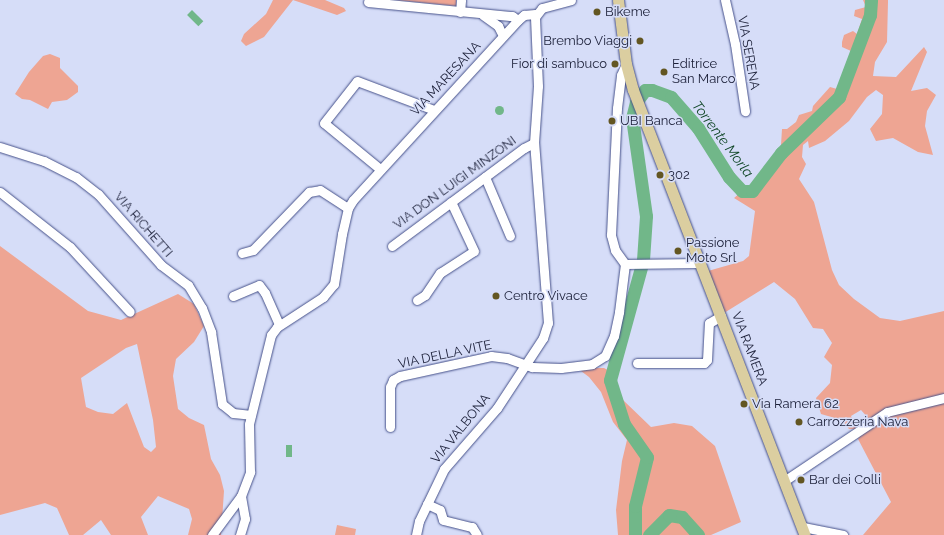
<!DOCTYPE html>
<html>
<head>
<meta charset="utf-8">
<style>
	body { margin:0 }
	#map { position:relative; width:944px; height:535px; overflow:hidden; background:#d6ddf8; font-family:Raleway,sans-serif }
	div>[style] { position:absolute }
	[style*='--x'] { left:calc(var(--x)*1px); top:calc(var(--y)*1px); width:calc(var(--w)*1px); rotate:calc(var(--a)*1deg) }
	.green>* { inset:0; background:#eea593 }
	.water>* { inset:0; background:#71b789; transform-origin:0 0 }
	.round { border-radius:50% }
	.river>* { height:13px; margin:-6.5px; padding:0 6.5px; transform-origin:6.5px; border-radius:6.5px; background:#71b789 }
	.roads { filter:drop-shadow(0 0 1px #46518a) drop-shadow(0 0 1px #46518a) }
	.minor>* { height:9px; margin:-4.5px; padding:0 4.5px; transform-origin:4.5px; border-radius:4.5px; background:#fff }
	.major>* { height:11px; margin:-5.5px; padding:0 5.5px; transform-origin:5.5px; border-radius:5.5px; background:#dbcea0 }
	.dots>* { width:11px; height:11px; translate:-50% -50%; box-sizing:border-box; border:2px solid #d6ddf8; border-radius:50% }
	span { translate:-50% -50%; white-space:nowrap; text-align:center; line-height:1.15; -webkit-text-stroke:3px #d6ddf8; paint-order:stroke }
	.poi-label { font-size:13px; color:#1b1f38 }
	.left { translate:0 -50%; text-align:left }
	.right { translate:-100% -50%; text-align:right }
	.street-label { font-size:13px; color:#1b1f38 }
	.water-label { font-size:14px; color:#124829; font-style:italic }
</style>
</head>
<body>
<div id="map">
	<div class="green">
		<div style="clip-path:polygon(273px 0,325px 0,344px 8px,346px 11px,337px 15px,293px 0,264px 37px,246px 46px,241px 41px,244px 34px,266px 14px)"></div>
		<div style="clip-path:polygon(395px 0,456px 0,456px 6px)"></div>
		<div style="clip-path:polygon(863px 0,888px 0,888px 2px,887px 42px,875px 62px,873px 76px,896px 77px,924px 47px,927px 52px,911px 91px,927px 88px,936px 95px,927px 111px,925px 126px,933px 155px,918px 152px,893px 138px,876px 141px,870px 129px,882px 114px,883px 95px,876px 90px,867px 97px,849px 121px,825px 141px,809px 148px,808px 141px,803px 145px,802px 157px,806px 164px,799px 179px,814px 202px,832px 270px,839px 285px,854px 299px,880px 318px,900px 321px,944px 311px,944px 535px,863px 535px,891px 502px,858px 439px,869px 419px,861px 410px,851px 416px,857px 429px,849px 429px,842px 420px,821px 414px,816px 398px,830px 383px,832px 365px,824px 357px,832px 343px,823px 329px,813px 328px,795px 299px,774px 282px,724px 313px,708px 271px,743px 261px,749px 256px,755px 211px,734px 198px,740px 193px,754px 195px,781px 145px,782px 129px,787px 129px,796px 122px,799px 115px,812px 111px,813px 106px,830px 87px,837px 89px,841px 86px,850px 66px,851px 51px,842px 47px,842px 42px,844px 35px,853px 31px,857px 34px,862px 19px,854px 16px,855px 10px,866px 7px)"></div>
		<div style="clip-path:polygon(50px 54px,60px 58px,60px 68px,78px 86px,78px 92px,67px 100px,52px 102px,48px 109px,30px 100px,22px 99px,15px 94px,29px 72px,43px 56px)"></div>
		<div style="clip-path:polygon(evenodd,0 246px,88px 311px,121px 320px,178px 294px,194px 304px,204px 326px,194px 342px,176px 359px,173px 376px,178px 409px,189px 418px,204px 425px,211px 459px,220px 475px,224px 491px,221px 535px,188px 535px,192px 519px,189px 509px,158px 496px,141px 517px,148px 535px,111px 535px,101px 520px,83px 535px,69px 535px,57px 508px,45px 503px,0 515px,0 246px,137px 344px,153px 420px,156px 447px,151px 452px,144px 447px,127px 403px,113px 414px,98px 412px,86px 407px,81px 378px,126px 348px,137px 344px)"></div>
		<div style="clip-path:polygon(577px 368px,604px 368px,613px 373px,623px 400px,651px 427px,674px 423px,692px 426px,715px 446px,741px 522px,711px 535px,618px 535px,616px 510px,622px 461px,627px 440px,613px 422px,601px 392px,589px 377px)"></div>
		<div style="clip-path:polygon(337px 525px,356px 529px,355px 535px,335px 535px)"></div>
	</div>
	<div class="water">
		<div style="left:192px;top:10px;width:16px;height:7px;rotate:45deg"></div>
		<div class="round" style="left:494.5px;top:105.5px;width:9px;height:9px"></div>
		<div style="left:286px;top:445px;width:6px;height:12px"></div>
	</div>
	<div class="river">
		<div style="--x:635;--y:535;--w:29;--a:-90"></div>
		<div style="--x:635;--y:506;--w:50;--a:-76.2"></div>
		<div style="--x:647;--y:457;--w:40;--a:-124.9"></div>
		<div style="--x:624;--y:424;--w:46;--a:-107.7"></div>
		<div style="--x:610;--y:380;--w:124;--a:-74.6"></div>
		<div style="--x:643;--y:260;--w:44;--a:-86.1"></div>
		<div style="--x:646;--y:216;--w:99;--a:-98.1"></div>
		<div style="--x:632;--y:118;--w:16;--a:-76"></div>
		<div style="--x:636;--y:102;--w:15;--a:-53"></div>
		<div style="--x:645;--y:90;--w:7;--a:0"></div>
		<div style="--x:652;--y:90;--w:20;--a:20"></div>
		<div style="--x:671;--y:97;--w:41;--a:48.9"></div>
		<div style="--x:698;--y:128;--w:58;--a:57.7"></div>
		<div style="--x:729;--y:177;--w:19;--a:47"></div>
		<div style="--x:742;--y:191;--w:10;--a:0"></div>
		<div style="--x:752;--y:191;--w:48;--a:-52.7"></div>
		<div style="--x:781;--y:153;--w:81;--a:-44"></div>
		<div style="--x:839;--y:97;--w:88;--a:-69.3"></div>
		<div style="--x:870;--y:15;--w:15;--a:-86"></div>
		<div style="--x:649;--y:535;--w:28;--a:-45"></div>
		<div style="--x:669;--y:515;--w:13;--a:9"></div>
		<div style="--x:682;--y:517;--w:24;--a:48"></div>
	</div>
	<div class="roads">
		<div class="minor">
			<div style="--x:725;--y:0;--w:45;--a:77.2"></div>
			<div style="--x:735;--y:44;--w:68;--a:81.5"></div>
			<div style="--x:368;--y:2;--w:145;--a:5.6"></div>
			<div style="--x:512;--y:16;--w:7;--a:34"></div>
			<div style="--x:460;--y:12;--w:12;--a:-85"></div>
			<div style="--x:483;--y:15;--w:19;--a:36"></div>
			<div style="--x:498;--y:26;--w:11;--a:63"></div>
			<div style="--x:0;--y:147;--w:46;--a:17.7"></div>
			<div style="--x:44;--y:161;--w:36;--a:27"></div>
			<div style="--x:76;--y:177;--w:28;--a:38"></div>
			<div style="--x:98;--y:194;--w:95;--a:48.4"></div>
			<div style="--x:161;--y:265;--w:34;--a:37"></div>
			<div style="--x:188;--y:285;--w:27;--a:59"></div>
			<div style="--x:202;--y:308;--w:26;--a:69"></div>
			<div style="--x:211;--y:332;--w:73;--a:81.3"></div>
			<div style="--x:222;--y:404;--w:14;--a:39"></div>
			<div style="--x:233;--y:413;--w:18;--a:6"></div>
			<div style="--x:380;--y:169;--w:72;--a:-140.6"></div>
			<div style="--x:324;--y:123;--w:53;--a:-51.8"></div>
			<div style="--x:357;--y:81;--w:82;--a:20.6"></div>
			<div style="--x:485;--y:177;--w:64;--a:67"></div>
			<div style="--x:0;--y:192;--w:89;--a:38.2"></div>
			<div style="--x:70;--y:247;--w:88;--a:47.3"></div>
			<div style="--x:392;--y:246;--w:164;--a:-36.6"></div>
			<div style="--x:524;--y:148;--w:11;--a:-27"></div>
			<div style="--x:242;--y:253;--w:11;--a:-15"></div>
			<div style="--x:253;--y:250;--w:81;--a:-46"></div>
			<div style="--x:309;--y:192;--w:11;--a:-10"></div>
			<div style="--x:320;--y:190;--w:33;--a:33"></div>
			<div style="--x:625;--y:264;--w:74;--a:-0.8"></div>
			<div style="--x:233;--y:296;--w:28;--a:-23"></div>
			<div style="--x:259;--y:285;--w:10;--a:53"></div>
			<div style="--x:265;--y:293;--w:35;--a:66"></div>
			<div style="--x:417;--y:300;--w:9;--a:-32"></div>
			<div style="--x:425;--y:295;--w:27;--a:-56"></div>
			<div style="--x:440;--y:273;--w:40;--a:-32.9"></div>
			<div style="--x:474;--y:251;--w:54;--a:-115.1"></div>
			<div style="--x:637;--y:363;--w:67;--a:0"></div>
			<div style="--x:704;--y:363;--w:4;--a:-45"></div>
			<div style="--x:707;--y:360;--w:37;--a:-87"></div>
			<div style="--x:709;--y:323;--w:14;--a:-30"></div>
			<div style="--x:390;--y:427;--w:40;--a:-90"></div>
			<div style="--x:390;--y:387;--w:8;--a:-67"></div>
			<div style="--x:393;--y:380;--w:8;--a:-30"></div>
			<div style="--x:400;--y:376;--w:93;--a:-12.4"></div>
			<div style="--x:491;--y:356;--w:16;--a:7"></div>
			<div style="--x:507;--y:358;--w:27;--a:20"></div>
			<div style="--x:532;--y:367;--w:29;--a:2"></div>
			<div style="--x:561;--y:368;--w:31;--a:-7"></div>
			<div style="--x:592;--y:364;--w:15;--a:-32"></div>
			<div style="--x:605;--y:356;--w:22;--a:-66"></div>
			<div style="--x:614;--y:336;--w:25;--a:-78"></div>
			<div style="--x:619;--y:312;--w:48;--a:-82.9"></div>
			<div style="--x:625;--y:264;--w:17;--a:-126"></div>
			<div style="--x:615;--y:250;--w:16;--a:-105"></div>
			<div style="--x:611;--y:235;--w:127;--a:-87.3"></div>
			<div style="--x:617;--y:108;--w:33;--a:-83"></div>
			<div style="--x:621;--y:75;--w:12;--a:-66"></div>
			<div style="--x:784;--y:481;--w:124;--a:-33.8"></div>
			<div style="--x:887;--y:412;--w:59;--a:-13.8"></div>
			<div style="--x:427;--y:504;--w:14;--a:25"></div>
			<div style="--x:440;--y:510;--w:10;--a:73"></div>
			<div style="--x:443;--y:520;--w:30;--a:14"></div>
			<div style="--x:472;--y:527;--w:9;--a:58"></div>
			<div style="--x:803;--y:527;--w:41;--a:11.3"></div>
			<div style="--x:212;--y:535;--w:49;--a:-53.4"></div>
			<div style="--x:241;--y:496;--w:26;--a:-69"></div>
			<div style="--x:250;--y:472;--w:48;--a:-91.2"></div>
			<div style="--x:249;--y:424;--w:92;--a:-76.1"></div>
			<div style="--x:271;--y:335;--w:10;--a:-53"></div>
			<div style="--x:277;--y:327;--w:55;--a:-33.1"></div>
			<div style="--x:323;--y:297;--w:17;--a:-50"></div>
			<div style="--x:334;--y:284;--w:51;--a:-80.9"></div>
			<div style="--x:342;--y:234;--w:27;--a:-77"></div>
			<div style="--x:348;--y:208;--w:9;--a:-58"></div>
			<div style="--x:353;--y:200;--w:244;--a:-47.5"></div>
			<div style="--x:518;--y:20;--w:8;--a:-40"></div>
			<div style="--x:524;--y:15;--w:11;--a:-5"></div>
			<div style="--x:240;--y:535;--w:17;--a:-73"></div>
			<div style="--x:245;--y:519;--w:23;--a:-100"></div>
			<div style="--x:416;--y:535;--w:14;--a:-78"></div>
			<div style="--x:419;--y:521;--w:58;--a:-64.3"></div>
			<div style="--x:444;--y:469;--w:81;--a:-49"></div>
			<div style="--x:497;--y:408;--w:84;--a:-56.7"></div>
			<div style="--x:543;--y:338;--w:16;--a:-72"></div>
			<div style="--x:548;--y:323;--w:181;--a:-94.4"></div>
			<div style="--x:534;--y:143;--w:57;--a:-86"></div>
			<div style="--x:538;--y:86;--w:69;--a:-92.5"></div>
			<div style="--x:535;--y:17;--w:11;--a:-52"></div>
			<div style="--x:542;--y:8;--w:30;--a:-15"></div>
		</div>
		<div class="major">
			<div style="--x:618;--y:0;--w:64;--a:82.9"></div>
			<div style="--x:626;--y:64;--w:27;--a:75"></div>
			<div style="--x:633;--y:90;--w:477;--a:68.9"></div>
		</div>
	</div>
	<div class="dots">
		<div style="left:597px;top:12px;background:#635622"></div>
		<div style="left:640px;top:41px;background:#635622"></div>
		<div style="left:615px;top:64px;background:#635622"></div>
		<div style="left:664px;top:72px;background:#635622"></div>
		<div style="left:612px;top:121px;background:#635622"></div>
		<div style="left:660px;top:175px;background:#635622"></div>
		<div style="left:678px;top:251px;background:#635622"></div>
		<div style="left:496px;top:296px;background:#635622"></div>
		<div style="left:744px;top:404px;background:#635622"></div>
		<div style="left:799px;top:422px;background:#635622"></div>
		<div style="left:801px;top:480px;background:#635622"></div>
	</div>
	<div class="poi-label">
		<span class="left" style="left:605px;top:12px">Bikeme</span>
		<span class="right" style="left:632px;top:41px">Brembo Viaggi</span>
		<span class="right" style="left:607px;top:64px">Fior di sambuco</span>
		<span class="left" style="left:672px;top:72px">Editrice<br>San Marco</span>
		<span class="left" style="left:620px;top:121px">UBI Banca</span>
		<span class="left" style="left:668px;top:175px">302</span>
		<span class="left" style="left:686px;top:251px">Passione<br>Moto Srl</span>
		<span class="left" style="left:504px;top:296px">Centro Vivace</span>
		<span class="left" style="left:752px;top:404px">Via Ramera 62</span>
		<span class="left" style="left:807px;top:422px">Carrozzeria Nava</span>
		<span class="left" style="left:809px;top:480px">Bar dei Colli</span>
	</div>
	<div class="street-label">
		<span style="left:748px;top:53px;rotate:80deg">VIA SERENA</span>
		<span style="left:446px;top:79px;rotate:-47deg">VIA MARESANA</span>
		<span style="left:455px;top:183px;rotate:-36deg">VIA DON LUIGI MINZONI</span>
		<span style="left:143px;top:225px;rotate:49deg">VIA RICHETTI</span>
		<span style="left:749px;top:349px;rotate:69deg">VIA RAMERA</span>
		<span style="left:445px;top:355px;rotate:-12deg">VIA DELLA VITE</span>
		<span style="left:461px;top:429px;rotate:-51deg">VIA VALBONA</span>
	</div>
	<div class="water-label">
		<span style="left:723px;top:139px;rotate:53deg">Torrente Morla</span>
	</div>
</div>
</body>
</html>
